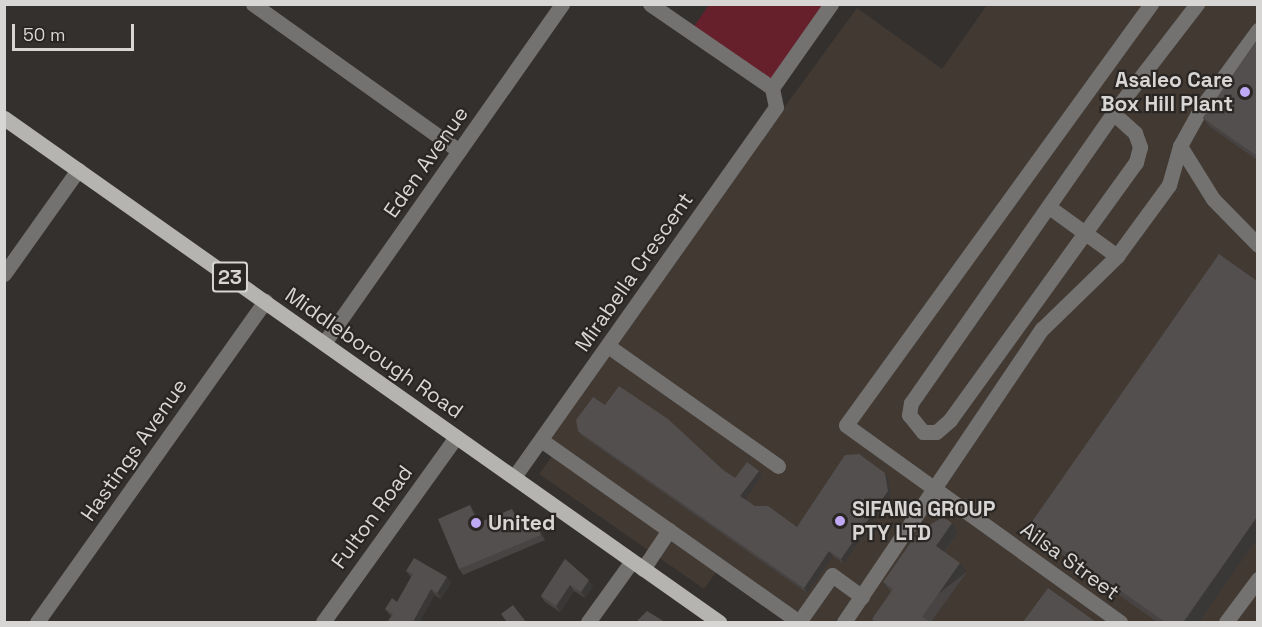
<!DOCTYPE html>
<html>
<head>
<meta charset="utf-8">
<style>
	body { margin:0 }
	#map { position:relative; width:1262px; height:627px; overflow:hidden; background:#33302e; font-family:"Space Grotesk",sans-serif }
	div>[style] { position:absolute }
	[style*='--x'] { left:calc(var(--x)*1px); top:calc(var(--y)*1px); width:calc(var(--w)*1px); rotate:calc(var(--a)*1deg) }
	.built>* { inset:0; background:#413932 }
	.green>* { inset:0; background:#65202c }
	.minor>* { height:15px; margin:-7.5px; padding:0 7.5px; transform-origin:7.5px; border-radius:7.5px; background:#737271 }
	.major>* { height:15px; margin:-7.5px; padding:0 7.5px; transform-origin:7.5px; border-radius:7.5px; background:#b5b4b0 }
	.wall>* { inset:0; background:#474443 }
	.shaded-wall>* { inset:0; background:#3a3737; transform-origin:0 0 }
	.building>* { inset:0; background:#534f4e }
	.dots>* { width:16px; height:16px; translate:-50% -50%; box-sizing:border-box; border:3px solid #292624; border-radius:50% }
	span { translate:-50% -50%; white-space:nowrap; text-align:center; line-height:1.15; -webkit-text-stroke:4.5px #292624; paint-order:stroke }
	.shield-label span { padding:2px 4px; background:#292624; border:2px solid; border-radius:4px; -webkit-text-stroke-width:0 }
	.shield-label { font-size:20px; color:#d8d6d5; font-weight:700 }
	.poi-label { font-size:21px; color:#d8d6d5; font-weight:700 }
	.right { translate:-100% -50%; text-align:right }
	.left { translate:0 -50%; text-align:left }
	.street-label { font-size:21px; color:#d8d6d5 }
	.frame { position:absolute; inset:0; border:6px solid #d8d6d5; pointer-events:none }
	.scale { position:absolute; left:12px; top:24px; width:122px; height:27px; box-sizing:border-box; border:3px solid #d8d6d5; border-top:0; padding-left:8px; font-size:18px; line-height:21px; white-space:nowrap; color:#d8d6d5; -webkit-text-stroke:4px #292624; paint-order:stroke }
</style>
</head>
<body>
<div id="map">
	<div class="built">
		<div style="clip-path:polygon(987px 5px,1257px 5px,1257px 622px,800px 622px,720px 567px,704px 589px,539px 474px,556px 451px,541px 440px,857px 8px,942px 69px)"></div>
	</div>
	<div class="green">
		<div style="clip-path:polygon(709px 5px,831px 5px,772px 88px,690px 32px)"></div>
	</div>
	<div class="minor">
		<div style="--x:253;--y:4;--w:253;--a:35.5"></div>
		<div style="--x:650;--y:4;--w:148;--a:34.5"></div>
		<div style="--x:772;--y:88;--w:103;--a:-54.9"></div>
		<div style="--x:1113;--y:113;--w:30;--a:42"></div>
		<div style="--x:1135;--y:133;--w:15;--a:70"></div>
		<div style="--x:1140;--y:147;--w:16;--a:105"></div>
		<div style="--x:1136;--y:162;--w:318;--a:125.8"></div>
		<div style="--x:950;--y:420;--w:18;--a:139"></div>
		<div style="--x:936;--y:432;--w:13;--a:180"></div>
		<div style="--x:923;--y:432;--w:22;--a:-129"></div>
		<div style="--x:909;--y:415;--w:12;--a:-81"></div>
		<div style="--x:911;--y:403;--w:353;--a:-55.1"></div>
		<div style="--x:1113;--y:113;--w:138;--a:-52.4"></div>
		<div style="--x:1180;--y:146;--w:62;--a:58.1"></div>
		<div style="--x:1213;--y:199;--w:64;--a:45.6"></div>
		<div style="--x:1049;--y:207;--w:84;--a:35.8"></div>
		<div style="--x:4;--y:274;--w:128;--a:-54.6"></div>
		<div style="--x:324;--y:343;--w:414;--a:-54.9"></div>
		<div style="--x:608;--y:346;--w:208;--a:35.2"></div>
		<div style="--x:541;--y:440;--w:316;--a:35.2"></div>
		<div style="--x:799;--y:622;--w:57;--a:-54.9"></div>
		<div style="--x:832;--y:575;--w:37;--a:36"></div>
		<div style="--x:514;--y:477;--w:453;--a:-54.7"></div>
		<div style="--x:776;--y:107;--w:19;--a:-102"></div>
		<div style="--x:643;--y:569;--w:47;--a:-56.3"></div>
		<div style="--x:37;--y:622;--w:394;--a:-54.6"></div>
		<div style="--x:323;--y:622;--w:228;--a:-54.3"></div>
		<div style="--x:588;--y:622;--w:75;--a:-54.2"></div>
		<div style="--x:844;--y:622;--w:354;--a:-56"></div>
		<div style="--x:1042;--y:329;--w:105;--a:-44.2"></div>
		<div style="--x:1117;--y:256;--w:88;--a:-53.8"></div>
		<div style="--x:1169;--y:185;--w:41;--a:-74.2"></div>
		<div style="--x:1180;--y:146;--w:43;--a:-61.1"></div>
		<div style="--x:1201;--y:108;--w:97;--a:-53.8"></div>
		<div style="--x:1120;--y:622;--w:337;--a:-144.3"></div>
		<div style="--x:846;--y:425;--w:520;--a:-54.08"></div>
		<div style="--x:1226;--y:622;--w:54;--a:-53.3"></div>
	</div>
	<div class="major">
		<div style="--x:4;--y:118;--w:875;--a:35.18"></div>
	</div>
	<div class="wall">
		<div style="clip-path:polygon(1257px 40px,1257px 160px,1209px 126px,1203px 118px)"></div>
		<div style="clip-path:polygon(605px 405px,735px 478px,759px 471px,762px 475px,745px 499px,755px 506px,797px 527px,885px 473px,888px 478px,891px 496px,844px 564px,833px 556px,807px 593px,581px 435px,578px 431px)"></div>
		<div style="clip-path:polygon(474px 511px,479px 523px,516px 515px,520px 524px,538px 524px,545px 540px,463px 575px,459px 569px)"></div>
		<div style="clip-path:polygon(952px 523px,958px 532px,945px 552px,967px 572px,931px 622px,874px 622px,872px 619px,891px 592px,883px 582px)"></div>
		<div style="clip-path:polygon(1029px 526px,1257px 539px,1199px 622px,1157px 622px,1037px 537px)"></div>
		<div style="clip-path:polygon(565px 559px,593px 586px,585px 598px,574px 591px,560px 612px,545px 602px,541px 596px)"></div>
		<div style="clip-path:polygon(406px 571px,451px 583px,441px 599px,435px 595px,391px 616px,389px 614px,385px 609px,397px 602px,411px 577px)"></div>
	</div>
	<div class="shaded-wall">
		<div style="clip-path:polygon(759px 471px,762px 475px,744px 501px,740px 496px)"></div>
		<div style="clip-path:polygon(885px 473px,888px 478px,891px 496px,844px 564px,841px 559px)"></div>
		<div style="clip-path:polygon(470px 505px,474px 511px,482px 529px,478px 523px)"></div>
		<div style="clip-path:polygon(512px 509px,516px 515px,523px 530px,519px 524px)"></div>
		<div style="clip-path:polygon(1257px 517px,1257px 539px,1199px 622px,1184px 622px)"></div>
		<div style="clip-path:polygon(534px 518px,538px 524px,545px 540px,541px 535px)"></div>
		<div style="clip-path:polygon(952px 523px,958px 532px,942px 555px,936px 546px)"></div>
		<div style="clip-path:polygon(829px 551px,833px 556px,807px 593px,804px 588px)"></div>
		<div style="left:960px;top:563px;width:11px;height:66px;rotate:52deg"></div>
		<div style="clip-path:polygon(447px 577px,451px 583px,441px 599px,437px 593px)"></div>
		<div style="clip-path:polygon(589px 580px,593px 586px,585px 598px,581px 592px)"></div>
		<div style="clip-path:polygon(570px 585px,574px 591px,560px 612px,556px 606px)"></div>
		<div style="clip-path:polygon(431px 589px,435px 595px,420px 622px,413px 622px)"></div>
	</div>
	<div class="building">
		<div style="clip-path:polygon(1257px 40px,1257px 156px,1203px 118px)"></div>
		<div style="clip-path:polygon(1219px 254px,1257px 281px,1257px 517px,1183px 622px,1165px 622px,1029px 526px)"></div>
		<div style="clip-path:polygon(619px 386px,668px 419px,722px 469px,735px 478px,747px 462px,759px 471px,740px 496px,755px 506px,768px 506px,797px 527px,845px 455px,859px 454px,885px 473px,888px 491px,841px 559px,829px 551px,804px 588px,578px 431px,576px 420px,593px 397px,605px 405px)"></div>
		<div style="clip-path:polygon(470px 505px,478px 523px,512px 509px,519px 524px,534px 518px,541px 535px,459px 569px,438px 519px)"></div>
		<div style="clip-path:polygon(943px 517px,952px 523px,936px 546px,960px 563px,922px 617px,931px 622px,877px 622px,872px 619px,893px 589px,883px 582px,918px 532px)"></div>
		<div style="clip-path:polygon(414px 558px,447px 577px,437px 593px,431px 589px,413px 622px,387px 622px,393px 614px,385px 609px,392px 598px,397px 602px,413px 574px,406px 571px)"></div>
		<div style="clip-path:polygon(565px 559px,589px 580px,581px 592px,570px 585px,556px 606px,541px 596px)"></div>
		<div style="clip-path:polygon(1048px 588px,1096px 622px,1023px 622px)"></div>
		<div style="clip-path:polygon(513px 605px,526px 622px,507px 622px,501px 614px)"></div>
		<div style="clip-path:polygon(647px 611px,665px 622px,636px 622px)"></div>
	</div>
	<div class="dots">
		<div style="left:1245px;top:92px;background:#bfa8f4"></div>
		<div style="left:840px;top:521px;background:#bfa8f4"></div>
		<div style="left:476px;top:523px;background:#bfa8f4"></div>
	</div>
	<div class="shield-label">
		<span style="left:230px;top:277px">23</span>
	</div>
	<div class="poi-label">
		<span class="right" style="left:1233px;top:92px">Asaleo Care<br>Box Hill Plant</span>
		<span class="left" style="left:852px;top:521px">SIFANG GROUP<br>PTY LTD</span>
		<span class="left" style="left:488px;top:523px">United</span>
	</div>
	<div class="street-label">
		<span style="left:426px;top:162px;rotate:-55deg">Eden Avenue</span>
		<span style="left:634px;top:272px;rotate:-55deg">Mirabella Crescent</span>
		<span style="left:374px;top:353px;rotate:35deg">Middleborough Road</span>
		<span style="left:134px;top:450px;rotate:-55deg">Hastings Avenue</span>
		<span style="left:372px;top:517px;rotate:-54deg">Fulton Road</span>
		<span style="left:1070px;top:561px;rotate:36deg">Ailsa Street</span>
	</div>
	<div class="frame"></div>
	<div class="scale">50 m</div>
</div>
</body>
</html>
